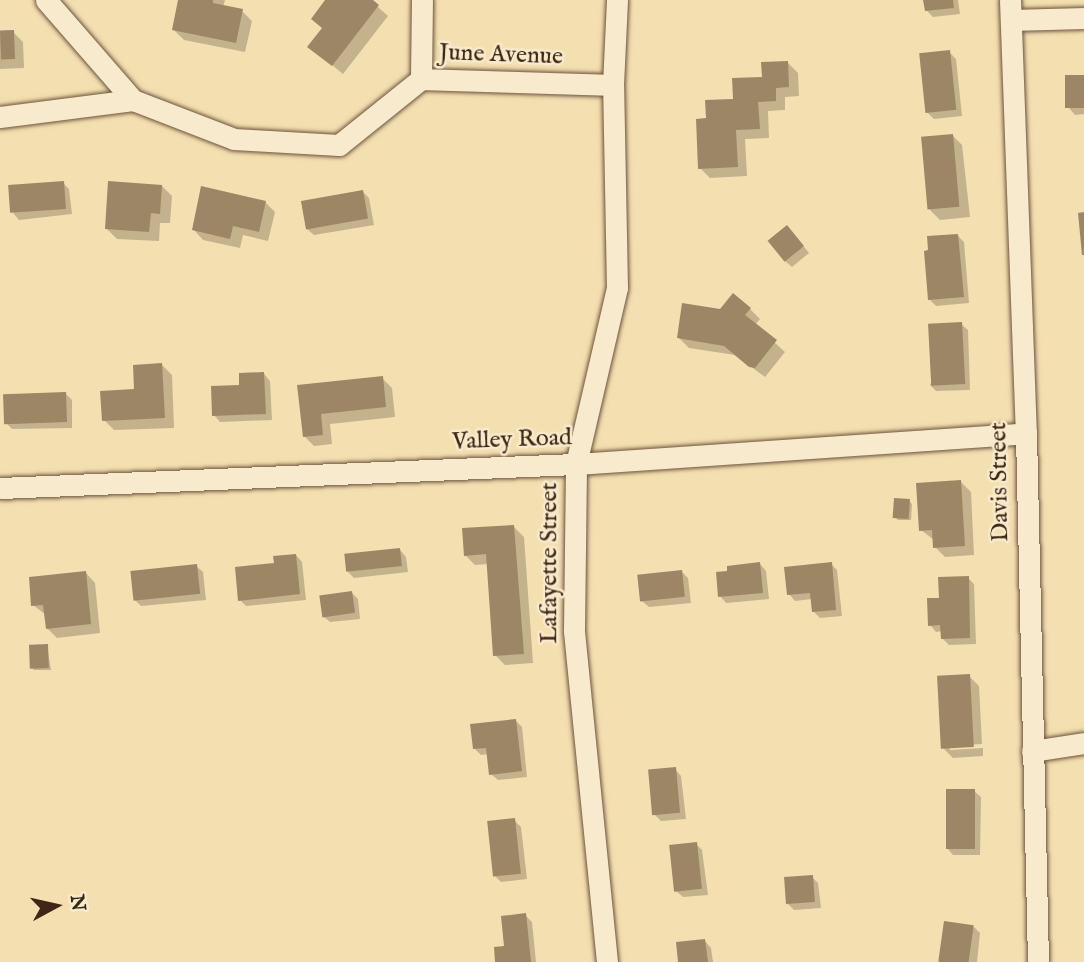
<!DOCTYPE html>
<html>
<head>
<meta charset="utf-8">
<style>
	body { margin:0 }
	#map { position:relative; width:1084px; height:962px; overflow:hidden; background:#f4dfb0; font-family:"IM FELL English",serif }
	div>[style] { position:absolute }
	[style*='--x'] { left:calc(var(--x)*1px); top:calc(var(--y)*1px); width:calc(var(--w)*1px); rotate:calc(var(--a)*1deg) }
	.shadow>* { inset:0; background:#0003 }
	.building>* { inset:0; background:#9d8666; transform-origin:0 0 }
	.roads { filter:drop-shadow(0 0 2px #6c543c) drop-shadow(0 0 2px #6c543c) }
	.minor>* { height:21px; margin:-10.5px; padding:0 10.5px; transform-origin:10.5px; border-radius:10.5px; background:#f8eacc }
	span { translate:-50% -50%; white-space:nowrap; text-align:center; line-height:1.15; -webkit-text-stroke:5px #f8eacc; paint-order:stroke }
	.street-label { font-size:24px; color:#3f2615 }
	.north { position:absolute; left:21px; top:871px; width:70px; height:70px; -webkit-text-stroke:5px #f8eacc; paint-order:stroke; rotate:82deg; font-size:19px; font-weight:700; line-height:28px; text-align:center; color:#3f2615 }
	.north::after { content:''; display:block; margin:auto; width:24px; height:32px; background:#3f2615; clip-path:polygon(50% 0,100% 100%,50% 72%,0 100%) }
</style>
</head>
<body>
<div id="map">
	<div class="shadow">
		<div style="clip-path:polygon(179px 0,225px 0,223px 7px,242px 11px,252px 21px,245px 52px,184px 40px,174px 30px)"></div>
		<div style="clip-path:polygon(327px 0,370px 0,388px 16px,343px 74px,310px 47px,323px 29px)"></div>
		<div style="clip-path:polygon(925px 0,958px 0,960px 14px,933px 17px,926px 10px)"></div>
		<div style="clip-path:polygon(0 32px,13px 32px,23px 42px,24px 68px,0 69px)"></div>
		<div style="clip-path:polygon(949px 52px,956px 59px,962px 116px,934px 119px,927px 112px)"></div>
		<div style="clip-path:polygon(788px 63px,798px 73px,799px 96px,785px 97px,785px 110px,768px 111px,769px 138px,745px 139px,747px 176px,710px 178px,700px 168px,708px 120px)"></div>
		<div style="clip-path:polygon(1084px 77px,1084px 114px,1075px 115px,1069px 108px)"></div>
		<div style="clip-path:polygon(952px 135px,962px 145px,970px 217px,940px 220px,930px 210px)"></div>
		<div style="clip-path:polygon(63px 183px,69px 189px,72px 214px,19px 220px,13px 213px)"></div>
		<div style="clip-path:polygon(162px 186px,172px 196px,170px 223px,160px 223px,159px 241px,117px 239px,107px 229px)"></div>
		<div style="clip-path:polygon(363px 192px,369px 198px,374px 225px,314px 235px,307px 229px)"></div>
		<div style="clip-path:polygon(265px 202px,275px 212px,268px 241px,243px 235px,240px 248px,203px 240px,194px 230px)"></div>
		<div style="clip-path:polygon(793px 233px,809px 253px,792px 267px,785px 261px)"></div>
		<div style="clip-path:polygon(958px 236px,964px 242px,969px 303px,936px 306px,929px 299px)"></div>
		<div style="clip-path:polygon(750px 309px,760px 319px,755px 325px,785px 352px,765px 377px,735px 355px,689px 348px,679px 338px,721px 311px)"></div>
		<div style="clip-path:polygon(961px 324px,968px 330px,970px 390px,936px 391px,930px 385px)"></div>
		<div style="clip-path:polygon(162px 365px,172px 375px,174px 428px,114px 430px,104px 420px)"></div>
		<div style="clip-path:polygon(264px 374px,270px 381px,272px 420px,220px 422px,214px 415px,241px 386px)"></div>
		<div style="clip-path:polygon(382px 378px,392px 388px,395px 417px,330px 424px,332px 444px,314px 446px,304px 436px,299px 387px)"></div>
		<div style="clip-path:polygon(66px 394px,72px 400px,72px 428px,12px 429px,5px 422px)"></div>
		<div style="clip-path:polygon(961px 482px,971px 492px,974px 555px,945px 557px,935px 547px,934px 540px,921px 530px)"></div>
		<div style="clip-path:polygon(909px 501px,912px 504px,911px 520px,898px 520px,895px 517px)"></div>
		<div style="clip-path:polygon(514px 527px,524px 537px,533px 663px,505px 665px,495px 655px,488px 564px,475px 565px,465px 555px)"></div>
		<div style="clip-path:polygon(400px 550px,406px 557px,408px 572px,354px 578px,348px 572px)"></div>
		<div style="clip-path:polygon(296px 555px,302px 562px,306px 600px,246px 606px,240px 600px,276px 564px)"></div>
		<div style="clip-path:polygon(760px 564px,766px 571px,769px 599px,726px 603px,720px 596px)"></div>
		<div style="clip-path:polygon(831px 564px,837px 570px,842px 616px,820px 618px,813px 611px,812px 599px,795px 601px,789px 594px)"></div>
		<div style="clip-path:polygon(196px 566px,203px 572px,206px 600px,141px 606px,135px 600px)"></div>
		<div style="clip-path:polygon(682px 572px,688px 578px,691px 603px,649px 607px,642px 601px)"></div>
		<div style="clip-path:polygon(86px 573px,95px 583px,100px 633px,57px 638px,47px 628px,46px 615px,33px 605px)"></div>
		<div style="clip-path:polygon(968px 578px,974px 584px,976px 644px,949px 645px,942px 638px,942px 631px,936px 632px,930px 625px,940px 600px)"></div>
		<div style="clip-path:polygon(352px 593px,358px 599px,360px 619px,330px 622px,323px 616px)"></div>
		<div style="clip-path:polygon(47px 646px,51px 670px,34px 670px,32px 668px)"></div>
		<div style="clip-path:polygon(969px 676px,979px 686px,982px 744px,950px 746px,950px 750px,983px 748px,983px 756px,953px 758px,943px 748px)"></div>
		<div style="clip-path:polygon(516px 721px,522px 727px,527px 777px,498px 780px,491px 774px,489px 754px,481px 755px,474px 748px)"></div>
		<div style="clip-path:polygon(675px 769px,681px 776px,686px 819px,661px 821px,655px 815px)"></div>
		<div style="clip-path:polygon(974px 791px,981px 797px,980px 855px,953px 855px,947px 848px)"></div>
		<div style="clip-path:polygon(514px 820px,521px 827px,527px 879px,501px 882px,495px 876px)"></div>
		<div style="clip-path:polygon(696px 844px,702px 850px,708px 895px,683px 897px,676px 891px)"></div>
		<div style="clip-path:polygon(812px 877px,818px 883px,821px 908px,794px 910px,788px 904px)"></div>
		<div style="clip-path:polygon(525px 915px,532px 922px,536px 962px,497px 962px)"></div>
		<div style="clip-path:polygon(974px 927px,980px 933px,977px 962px,941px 962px)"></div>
		<div style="clip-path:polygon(705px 941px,711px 948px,713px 962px,680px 962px)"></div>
	</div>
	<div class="building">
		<div style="clip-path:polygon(178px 0,213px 0,213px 3px,243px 9px,236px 43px,172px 30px)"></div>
		<div style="clip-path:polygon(325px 0,373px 0,379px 5px,332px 66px,307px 47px,322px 28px,311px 19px)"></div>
		<div style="clip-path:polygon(923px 0,953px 0,954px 8px,925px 11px)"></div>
		<div style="left:14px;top:30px;width:29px;height:14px;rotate:88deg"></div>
		<div style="left:950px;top:50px;width:60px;height:31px;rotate:84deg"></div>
		<div style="clip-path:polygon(788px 61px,789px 87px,776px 88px,776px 101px,758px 102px,760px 129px,736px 130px,738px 167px,698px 169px,696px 119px,706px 118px,705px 100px,733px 99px,732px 78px,762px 77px,761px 62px)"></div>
		<div style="left:1084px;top:75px;width:33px;height:19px;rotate:90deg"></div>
		<div style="left:953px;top:134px;width:73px;height:32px;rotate:85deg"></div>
		<div style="left:64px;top:181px;width:28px;height:56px;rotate:86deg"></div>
		<div style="clip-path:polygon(108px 181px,162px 185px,160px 214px,151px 213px,149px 232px,105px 229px)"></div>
		<div style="clip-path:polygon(201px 186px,266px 201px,259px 232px,233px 226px,230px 239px,192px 230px)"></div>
		<div style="left:363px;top:190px;width:29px;height:63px;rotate:80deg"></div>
		<div style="clip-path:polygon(1084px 212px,1084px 255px,1082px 255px,1078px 213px)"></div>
		<div style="left:787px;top:225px;width:27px;height:25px;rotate:51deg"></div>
		<div style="clip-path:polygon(958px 234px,964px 297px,928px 300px,924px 251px,928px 250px,927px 236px)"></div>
		<div style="clip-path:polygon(733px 293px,751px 308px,745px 315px,777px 340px,755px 368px,749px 367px,724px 346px,677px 338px,682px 303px,720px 309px)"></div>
		<div style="left:962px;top:322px;width:62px;height:34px;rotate:87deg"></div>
		<div style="clip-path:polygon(162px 363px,165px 418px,102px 421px,100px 391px,134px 389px,133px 365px)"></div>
		<div style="clip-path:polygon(264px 372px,266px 414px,212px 416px,211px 386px,239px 385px,239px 373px)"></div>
		<div style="clip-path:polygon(383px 376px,386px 407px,321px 414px,323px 435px,303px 437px,297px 385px)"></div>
		<div style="left:66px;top:392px;width:30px;height:63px;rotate:88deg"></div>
		<div style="clip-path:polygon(961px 480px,965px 546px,933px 548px,932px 530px,919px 531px,916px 483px)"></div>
		<div style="left:894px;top:498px;width:16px;height:20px;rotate:4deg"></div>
		<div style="clip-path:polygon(514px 525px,524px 654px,493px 656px,486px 554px,464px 556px,462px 528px)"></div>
		<div style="left:400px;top:548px;width:18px;height:56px;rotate:84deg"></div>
		<div style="clip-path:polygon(296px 554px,300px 594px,238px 601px,235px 567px,274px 563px,273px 556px)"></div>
		<div style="clip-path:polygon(760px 562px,763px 593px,718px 597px,716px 572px,727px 571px,727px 566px)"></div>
		<div style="clip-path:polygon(832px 562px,836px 610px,812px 612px,810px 593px,787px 595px,784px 567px)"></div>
		<div style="left:197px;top:564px;width:30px;height:67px;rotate:84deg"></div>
		<div style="left:682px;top:570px;width:27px;height:45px;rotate:84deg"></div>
		<div style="clip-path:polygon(86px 571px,91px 624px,46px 629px,43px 605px,31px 606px,29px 577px)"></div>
		<div style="clip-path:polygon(969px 576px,970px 638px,941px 639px,940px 625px,928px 626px,927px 598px,939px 598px,938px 577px)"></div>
		<div style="left:352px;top:591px;width:22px;height:33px;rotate:82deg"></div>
		<div style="left:48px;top:644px;width:24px;height:19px;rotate:88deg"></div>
		<div style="left:970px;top:674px;width:73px;height:33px;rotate:87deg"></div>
		<div style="clip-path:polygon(516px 719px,522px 771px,489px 775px,486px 748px,473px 749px,470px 724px)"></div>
		<div style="left:676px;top:767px;width:46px;height:28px;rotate:85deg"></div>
		<div style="left:946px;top:789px;width:29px;height:60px"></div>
		<div style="left:515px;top:818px;width:56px;height:28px;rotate:84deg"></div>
		<div style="left:697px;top:842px;width:47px;height:28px;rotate:84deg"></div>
		<div style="left:813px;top:875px;width:27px;height:29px;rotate:86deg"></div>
		<div style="clip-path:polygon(526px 913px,531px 962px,495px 962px,494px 947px,504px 946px,501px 916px)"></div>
		<div style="left:944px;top:921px;width:30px;height:41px;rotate:8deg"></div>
		<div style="clip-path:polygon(705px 939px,708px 962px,678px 962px,676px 942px)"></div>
	</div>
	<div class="roads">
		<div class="minor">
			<div style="--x:46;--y:0;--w:133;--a:49"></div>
			<div style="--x:1010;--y:0;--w:433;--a:87.9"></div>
			<div style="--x:1026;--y:433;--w:529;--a:88.7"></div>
			<div style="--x:1011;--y:20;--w:73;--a:-1.6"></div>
			<div style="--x:421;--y:79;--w:79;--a:-89.3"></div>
			<div style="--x:0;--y:117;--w:134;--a:-7.3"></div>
			<div style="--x:133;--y:100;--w:108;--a:21.1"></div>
			<div style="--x:234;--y:139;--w:105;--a:3.3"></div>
			<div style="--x:339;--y:145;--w:105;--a:-38.8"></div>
			<div style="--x:421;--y:79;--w:192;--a:1.8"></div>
			<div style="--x:0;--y:488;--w:576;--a:-2.39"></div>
			<div style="--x:576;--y:464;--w:451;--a:-3.9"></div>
			<div style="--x:1032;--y:751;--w:53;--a:-8.7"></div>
			<div style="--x:607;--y:962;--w:334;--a:-95.7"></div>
			<div style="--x:574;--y:630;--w:166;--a:-89.3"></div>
			<div style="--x:576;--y:464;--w:181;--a:-76.9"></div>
			<div style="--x:617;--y:288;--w:203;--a:-91.1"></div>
			<div style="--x:613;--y:85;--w:85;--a:-87.3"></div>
		</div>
	</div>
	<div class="street-label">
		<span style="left:501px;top:55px;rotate:2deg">June Avenue</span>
		<span style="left:512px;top:440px;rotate:-2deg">Valley Road</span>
		<span style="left:1000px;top:482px;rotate:-91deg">Davis Street</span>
		<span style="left:550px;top:563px;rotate:-90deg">Lafayette Street</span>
	</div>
	<div class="north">N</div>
</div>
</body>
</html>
